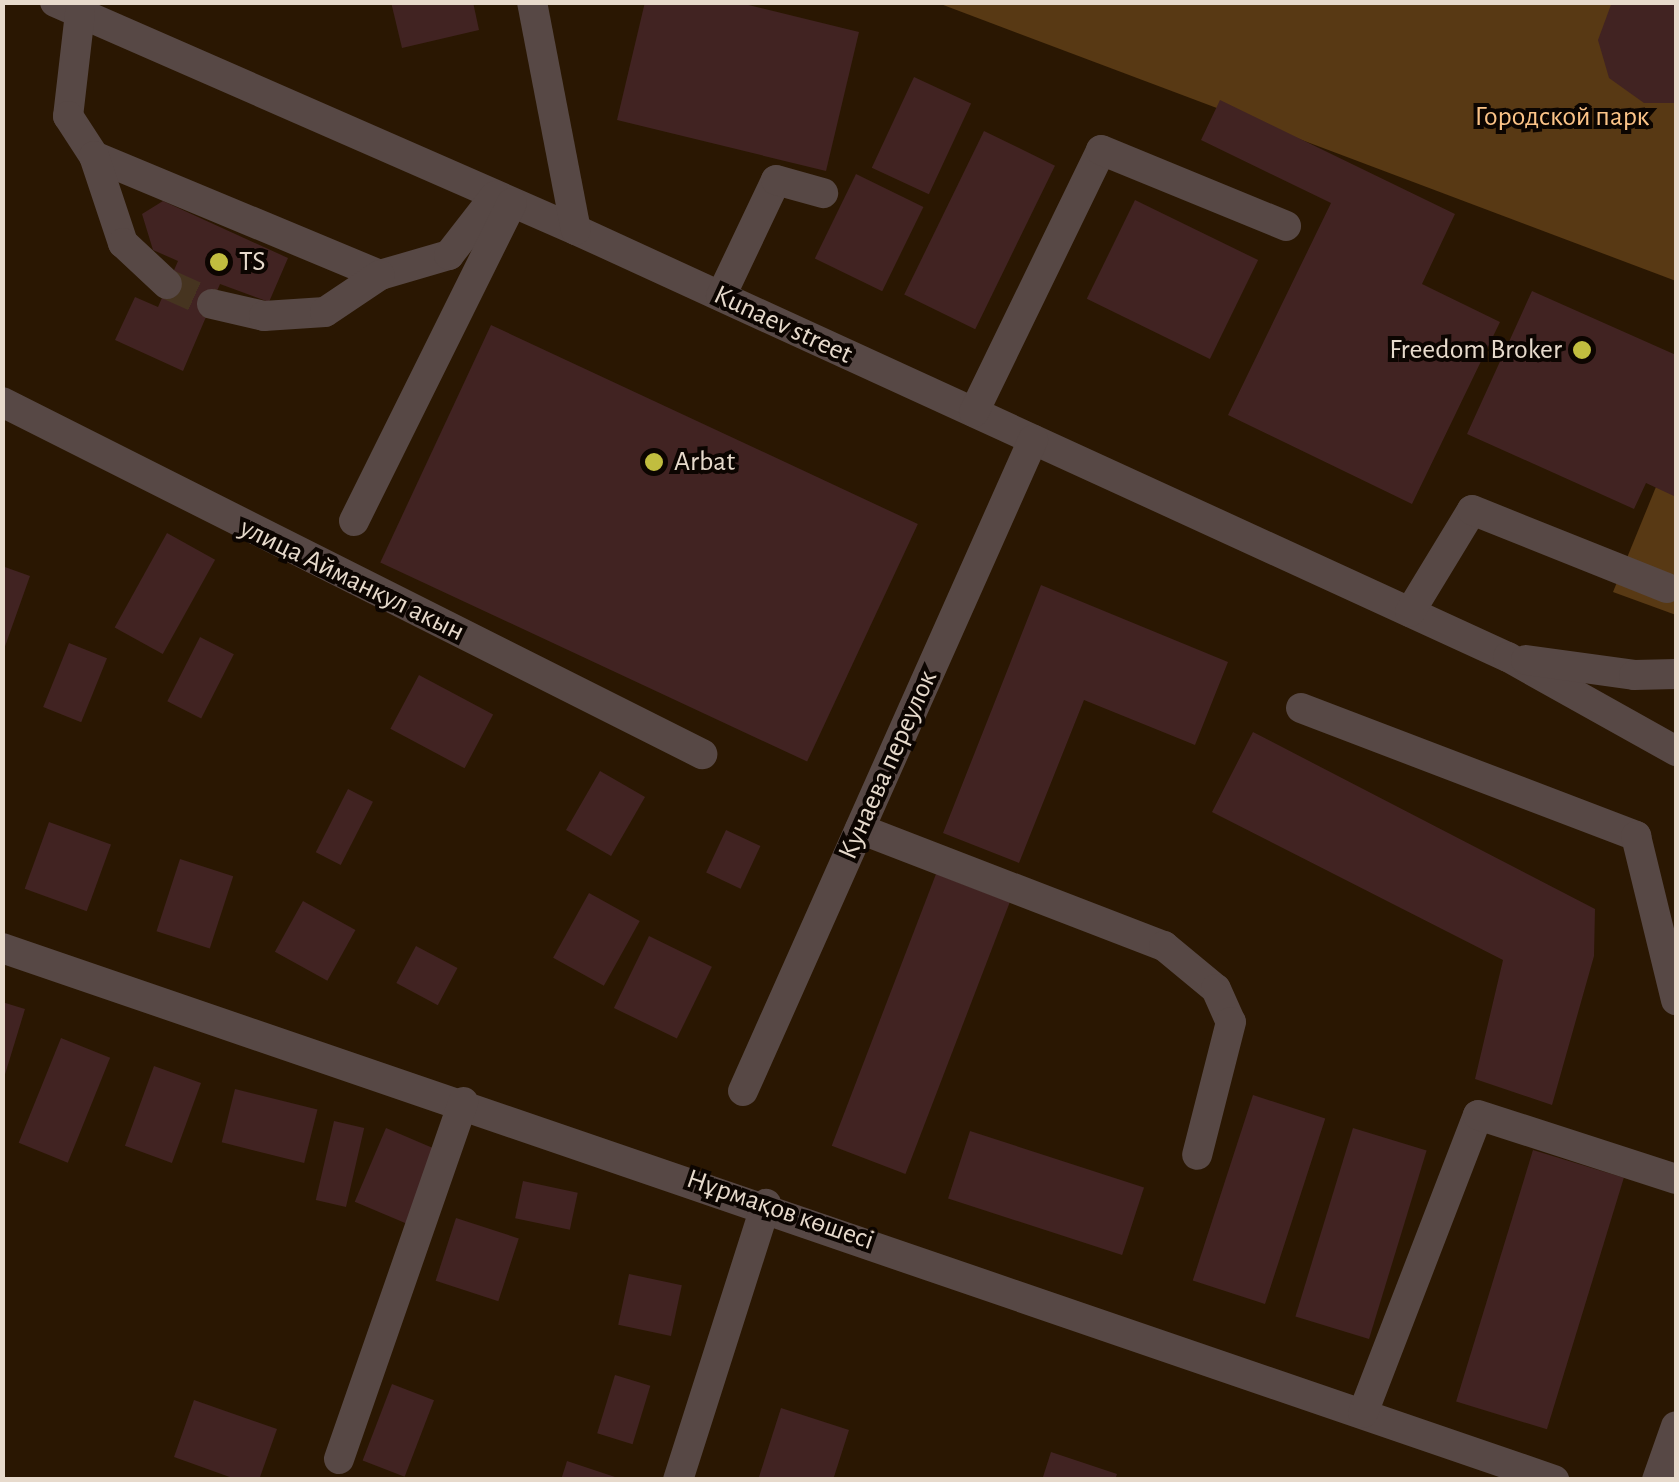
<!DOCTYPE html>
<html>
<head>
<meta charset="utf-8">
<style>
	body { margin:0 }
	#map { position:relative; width:1679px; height:1482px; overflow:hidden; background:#2a1702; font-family:"Alegreya Sans",sans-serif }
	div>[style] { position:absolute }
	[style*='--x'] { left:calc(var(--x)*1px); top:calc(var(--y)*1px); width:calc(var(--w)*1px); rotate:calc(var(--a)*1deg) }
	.green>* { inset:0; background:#583914 }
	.building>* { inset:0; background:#412322; transform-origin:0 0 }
	.minor-tunnel>* { height:30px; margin-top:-15px; transform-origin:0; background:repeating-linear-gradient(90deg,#463420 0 30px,transparent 0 45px) }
	.minor>* { height:30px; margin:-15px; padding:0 15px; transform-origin:15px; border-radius:15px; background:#574845 }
	.dots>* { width:28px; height:28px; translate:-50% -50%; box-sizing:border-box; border:5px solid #0c0501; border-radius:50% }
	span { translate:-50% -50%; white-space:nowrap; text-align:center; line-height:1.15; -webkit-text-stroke:8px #0c0501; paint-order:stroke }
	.park-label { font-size:28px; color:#fcc488 }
	.poi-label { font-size:28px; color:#e7dacc }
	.left { translate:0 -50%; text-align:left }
	.right { translate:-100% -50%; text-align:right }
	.street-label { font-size:28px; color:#e7dacc }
	.frame { position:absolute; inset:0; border:5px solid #e7dacc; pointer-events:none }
</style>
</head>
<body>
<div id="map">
	<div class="green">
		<div style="clip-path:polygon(938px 3px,1676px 3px,1676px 281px)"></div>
		<div style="clip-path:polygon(1676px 438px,1676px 615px,1613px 592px)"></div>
	</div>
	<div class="building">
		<div style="clip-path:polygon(391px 2px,473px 2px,479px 30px,402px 48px)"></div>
		<div style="clip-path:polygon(645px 2px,736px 2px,859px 32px,826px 171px,617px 120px)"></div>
		<div style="clip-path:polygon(1612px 2px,1676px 2px,1676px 103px,1644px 103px,1609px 78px,1598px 40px)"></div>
		<div style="left:914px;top:77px;width:63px;height:100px;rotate:25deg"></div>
		<div style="clip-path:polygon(1220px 100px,1455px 214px,1422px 284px,1500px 322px,1412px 504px,1228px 415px,1331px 203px,1201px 140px)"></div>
		<div style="left:984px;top:131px;width:79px;height:182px;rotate:26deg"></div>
		<div style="left:856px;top:174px;width:75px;height:94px;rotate:26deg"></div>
		<div style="left:1135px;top:200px;width:137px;height:110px;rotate:26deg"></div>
		<div style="clip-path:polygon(163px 201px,288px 258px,269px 302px,220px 284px,183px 371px,115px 340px,135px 297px,158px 307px,178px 261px,153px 250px,142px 214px)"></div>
		<div style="clip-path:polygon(1532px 291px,1676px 355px,1676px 497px,1646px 483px,1634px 509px,1467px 434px)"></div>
		<div style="left:491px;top:325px;width:471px;height:262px;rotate:25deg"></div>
		<div style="left:167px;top:533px;width:55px;height:108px;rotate:29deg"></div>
		<div style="clip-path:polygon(2px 566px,30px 576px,3px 652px,2px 652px)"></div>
		<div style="clip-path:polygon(1041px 585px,1228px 662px,1195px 745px,1084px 700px,1019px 863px,943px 833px)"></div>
		<div style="left:200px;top:637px;width:38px;height:72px;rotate:27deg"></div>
		<div style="left:69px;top:643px;width:41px;height:69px;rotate:22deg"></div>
		<div style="left:419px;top:675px;width:84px;height:61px;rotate:28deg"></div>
		<div style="clip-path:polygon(1253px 732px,1595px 909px,1594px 956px,1552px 1105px,1475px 1079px,1503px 960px,1212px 812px)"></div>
		<div style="left:600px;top:771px;width:52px;height:68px;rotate:30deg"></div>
		<div style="left:348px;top:789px;width:28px;height:71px;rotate:27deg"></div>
		<div style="left:49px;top:822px;width:66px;height:71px;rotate:20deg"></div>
		<div style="left:726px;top:830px;width:38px;height:47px;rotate:25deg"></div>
		<div style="left:180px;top:859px;width:56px;height:76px;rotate:18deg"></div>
		<div style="left:936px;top:874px;width:79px;height:291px;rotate:21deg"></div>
		<div style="left:589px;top:893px;width:58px;height:74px;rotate:29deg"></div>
		<div style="left:303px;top:901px;width:60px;height:58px;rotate:29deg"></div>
		<div style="left:649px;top:936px;width:70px;height:80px;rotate:26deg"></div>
		<div style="left:416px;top:946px;width:47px;height:42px;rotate:28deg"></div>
		<div style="clip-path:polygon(2px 1002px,25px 1009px,3px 1081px,2px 1081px)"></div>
		<div style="left:61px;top:1038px;width:53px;height:113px;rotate:22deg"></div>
		<div style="left:154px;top:1066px;width:50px;height:85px;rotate:20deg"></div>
		<div style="left:235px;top:1089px;width:85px;height:55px;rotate:14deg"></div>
		<div style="left:1253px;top:1095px;width:76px;height:195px;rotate:18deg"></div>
		<div style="left:334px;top:1121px;width:31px;height:81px;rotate:13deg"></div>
		<div style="left:386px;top:1128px;width:56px;height:80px;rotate:23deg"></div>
		<div style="left:1353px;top:1128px;width:77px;height:197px;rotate:17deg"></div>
		<div style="left:970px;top:1131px;width:183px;height:71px;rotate:18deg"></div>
		<div style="left:1533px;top:1150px;width:95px;height:263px;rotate:17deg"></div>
		<div style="left:523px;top:1181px;width:56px;height:38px;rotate:12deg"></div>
		<div style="left:456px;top:1218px;width:66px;height:66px;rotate:18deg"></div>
		<div style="left:629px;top:1274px;width:54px;height:52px;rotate:12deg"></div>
		<div style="left:615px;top:1375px;width:37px;height:61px;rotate:17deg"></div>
		<div style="left:392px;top:1384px;width:45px;height:82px;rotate:21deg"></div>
		<div style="clip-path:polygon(194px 1400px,277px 1429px,259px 1480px,238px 1480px,174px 1457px)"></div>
		<div style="clip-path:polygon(781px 1408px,849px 1430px,833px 1480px,758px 1480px)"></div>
		<div style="clip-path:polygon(1051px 1452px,1117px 1474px,1115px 1480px,1042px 1480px)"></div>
		<div style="clip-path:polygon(567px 1461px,621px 1479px,621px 1480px,561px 1480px)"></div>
	</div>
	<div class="minor-tunnel">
		<div style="--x:167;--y:284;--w:49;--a:24"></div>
	</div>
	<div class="minor">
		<div style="--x:55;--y:2;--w:569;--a:23.64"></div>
		<div style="--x:576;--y:230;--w:1025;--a:24.62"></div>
		<div style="--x:1508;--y:657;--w:193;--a:29.2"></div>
		<div style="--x:532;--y:2;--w:232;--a:79.1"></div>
		<div style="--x:80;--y:13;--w:104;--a:96.6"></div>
		<div style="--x:68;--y:116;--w:48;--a:57"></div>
		<div style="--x:94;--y:156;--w:310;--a:22.6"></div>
		<div style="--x:380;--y:275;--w:72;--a:-16.2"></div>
		<div style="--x:449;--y:255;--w:75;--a:-52.1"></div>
		<div style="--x:94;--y:156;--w:92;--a:71.6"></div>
		<div style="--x:123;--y:243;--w:60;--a:43"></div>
		<div style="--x:721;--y:296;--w:128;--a:-64.6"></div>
		<div style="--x:776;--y:180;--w:49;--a:15.5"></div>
		<div style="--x:212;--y:304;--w:53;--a:13"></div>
		<div style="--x:264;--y:316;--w:61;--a:-3.8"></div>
		<div style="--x:325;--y:312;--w:66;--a:-33.9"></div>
		<div style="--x:2;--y:402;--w:784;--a:26.7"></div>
		<div style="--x:974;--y:412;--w:291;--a:-64.1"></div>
		<div style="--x:1101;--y:150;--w:200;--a:22.3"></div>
		<div style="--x:354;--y:521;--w:355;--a:-63.6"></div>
		<div style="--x:1410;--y:612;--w:119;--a:-58.7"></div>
		<div style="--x:1472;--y:510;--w:210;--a:21.8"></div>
		<div style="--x:1526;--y:660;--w:109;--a:7.9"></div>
		<div style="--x:1634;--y:675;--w:42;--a:-1.4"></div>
		<div style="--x:1301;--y:708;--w:359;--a:20.9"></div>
		<div style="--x:1636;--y:836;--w:169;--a:76.3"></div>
		<div style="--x:860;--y:829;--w:326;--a:21.1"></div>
		<div style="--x:1164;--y:946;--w:67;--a:39.6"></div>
		<div style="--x:1216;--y:989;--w:36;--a:66"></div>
		<div style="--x:1231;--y:1022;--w:137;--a:104.3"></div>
		<div style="--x:2;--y:948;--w:1641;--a:18.92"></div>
		<div style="--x:743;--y:1091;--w:713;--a:-65.99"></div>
		<div style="--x:1363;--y:1413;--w:319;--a:-68.9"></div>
		<div style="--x:1478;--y:1115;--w:208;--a:17.9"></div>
		<div style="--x:339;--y:1459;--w:378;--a:-70.8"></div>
		<div style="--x:678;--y:1480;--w:290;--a:-72.3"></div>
		<div style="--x:1657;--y:1480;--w:57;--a:-70.6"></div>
	</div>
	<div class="dots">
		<div style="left:219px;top:262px;background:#c1bd3f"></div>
		<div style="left:1582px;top:350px;background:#c1bd3f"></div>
		<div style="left:654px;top:462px;background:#c1bd3f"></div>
	</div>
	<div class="park-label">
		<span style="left:1562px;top:117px">Городской парк</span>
	</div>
	<div class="poi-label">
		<span class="left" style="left:239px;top:262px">TS</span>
		<span class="right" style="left:1562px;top:350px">Freedom Broker</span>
		<span class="left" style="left:674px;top:462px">Arbat</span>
	</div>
	<div class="street-label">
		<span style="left:783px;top:325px;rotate:25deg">Kunaev street</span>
		<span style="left:352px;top:580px;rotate:26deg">улица Айманкул акын</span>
		<span style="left:888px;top:765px;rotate:-66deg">Кунаева переулок</span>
		<span style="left:780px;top:1210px;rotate:19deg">Нұрмақов көшесі</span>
	</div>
	<div class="frame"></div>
</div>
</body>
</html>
